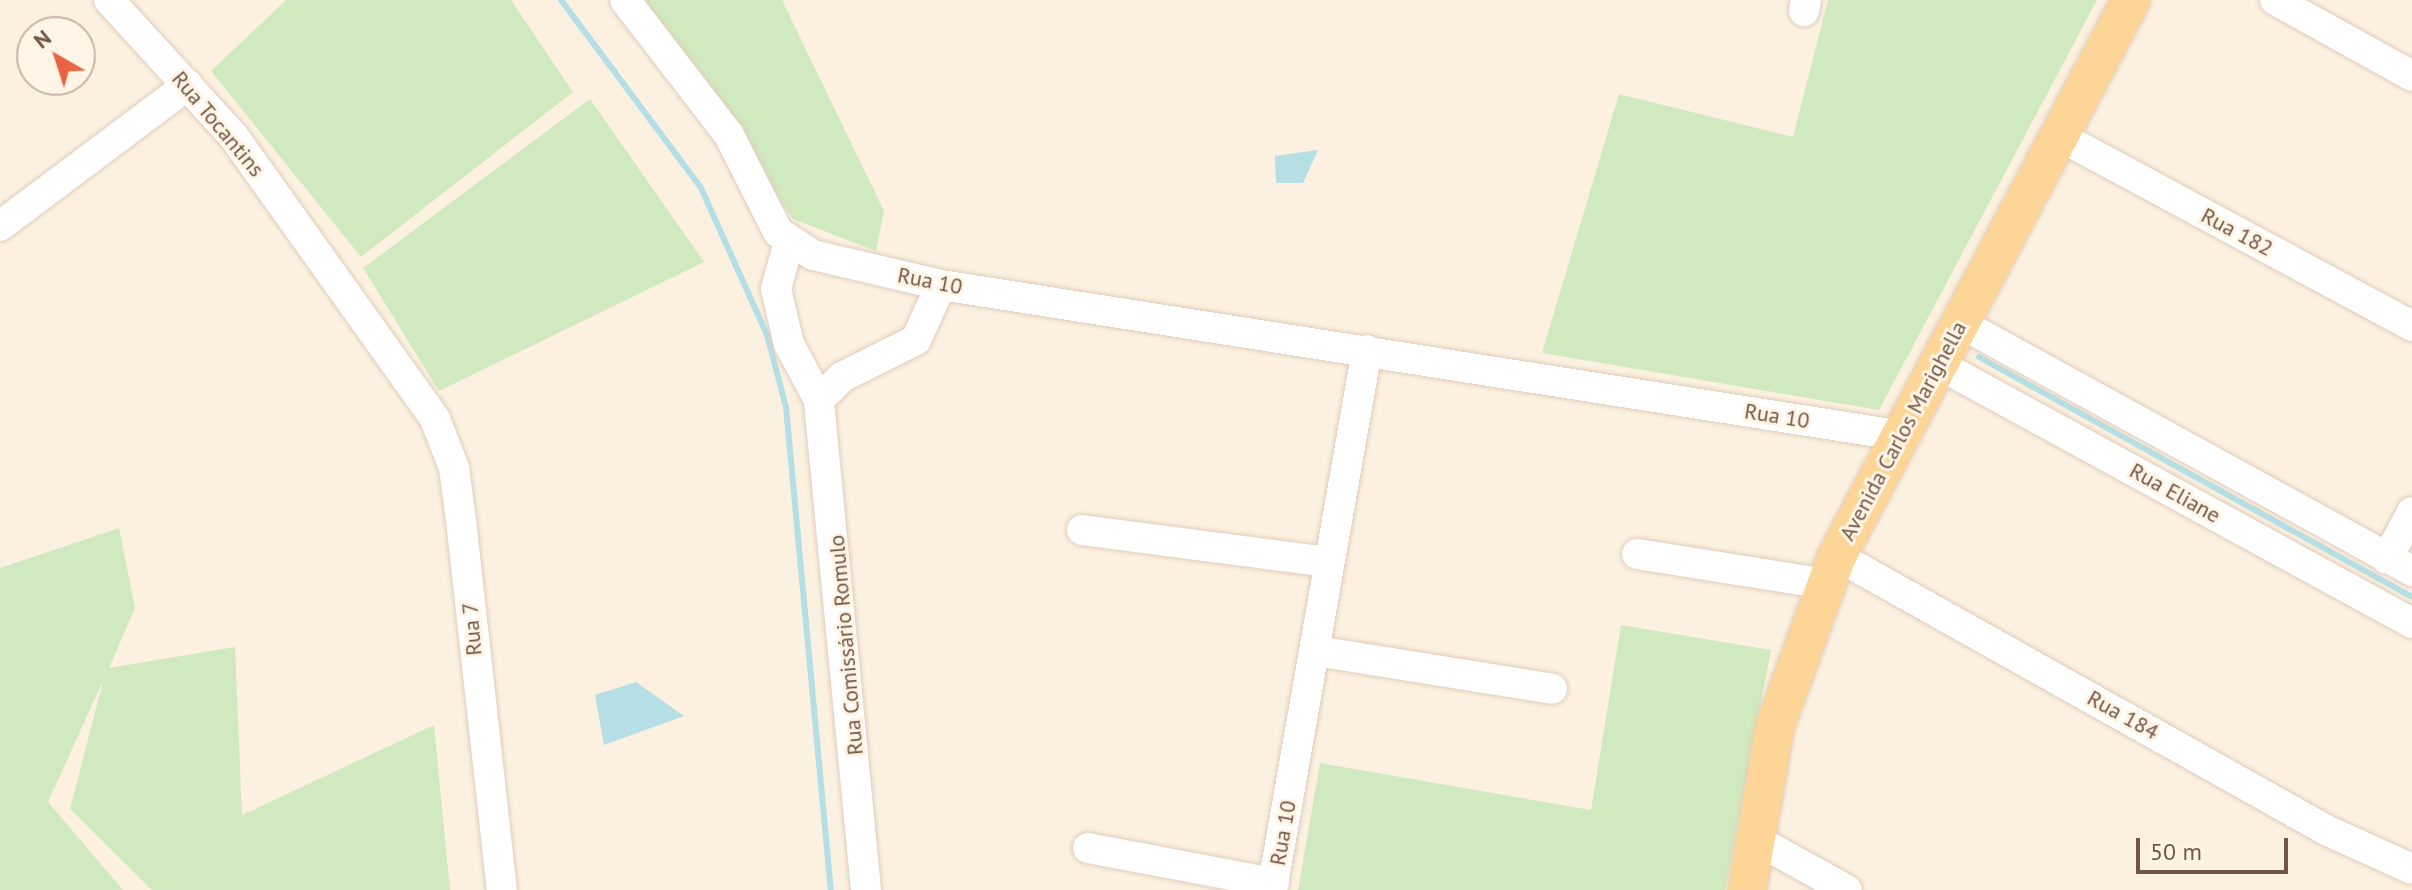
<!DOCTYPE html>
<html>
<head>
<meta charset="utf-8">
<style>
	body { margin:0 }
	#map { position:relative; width:2412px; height:890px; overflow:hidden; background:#fcf1e0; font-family:"PT Sans",sans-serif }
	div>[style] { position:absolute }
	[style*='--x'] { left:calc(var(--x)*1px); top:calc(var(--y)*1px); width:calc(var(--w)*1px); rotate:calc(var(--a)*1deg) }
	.green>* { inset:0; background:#d1e9bf }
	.water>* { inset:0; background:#b5dfe5 }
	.stream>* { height:6px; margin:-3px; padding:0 3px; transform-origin:3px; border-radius:3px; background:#b5dfe5 }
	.roads { filter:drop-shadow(0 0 2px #e0ccbc) drop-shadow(0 0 2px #e0ccbc) }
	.minor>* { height:30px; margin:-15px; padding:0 15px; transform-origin:15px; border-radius:15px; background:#fff }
	.major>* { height:38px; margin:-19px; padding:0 19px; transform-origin:19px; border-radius:19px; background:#fcd597 }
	span { translate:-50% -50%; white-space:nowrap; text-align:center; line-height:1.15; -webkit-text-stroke:6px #fff5e6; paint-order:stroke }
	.street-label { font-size:22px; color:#735647 }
	.north { position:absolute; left:16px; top:16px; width:80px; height:80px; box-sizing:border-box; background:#fff5e6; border:2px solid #c7b5a6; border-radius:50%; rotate:321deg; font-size:22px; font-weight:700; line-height:32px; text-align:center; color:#735647 }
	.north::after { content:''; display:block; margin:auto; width:28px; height:36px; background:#e86443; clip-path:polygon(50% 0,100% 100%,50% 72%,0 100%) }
	.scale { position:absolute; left:2136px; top:838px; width:152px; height:36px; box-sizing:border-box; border:4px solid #735647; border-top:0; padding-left:10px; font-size:24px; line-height:28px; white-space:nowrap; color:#735647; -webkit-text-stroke:6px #fff5e6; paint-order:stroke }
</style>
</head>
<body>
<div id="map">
	<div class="green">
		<div style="clip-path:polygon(286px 0,511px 0,573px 92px,361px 257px,211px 71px)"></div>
		<div style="clip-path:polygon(641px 0,782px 0,884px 211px,876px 251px,793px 219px)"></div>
		<div style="clip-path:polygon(1828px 0,2097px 0,1879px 410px,1542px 353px,1619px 94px,1793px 137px)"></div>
		<div style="clip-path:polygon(590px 99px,704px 262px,439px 391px,363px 268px)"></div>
		<div style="clip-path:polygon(119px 528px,135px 608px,109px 668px,235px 647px,242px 815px,434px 725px,450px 890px,152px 890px,70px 809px,103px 681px,48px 802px,123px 890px,0 890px,0 568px)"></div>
		<div style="clip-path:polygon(1621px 625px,1771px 650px,1725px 890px,1298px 890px,1320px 763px,1591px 810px)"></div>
	</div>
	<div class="water">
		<div style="clip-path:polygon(1318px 150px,1303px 183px,1276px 183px,1275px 156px)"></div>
		<div style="clip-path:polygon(636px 682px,684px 716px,604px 745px,595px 695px)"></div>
	</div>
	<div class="stream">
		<div style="--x:561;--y:0;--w:234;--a:53.3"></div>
		<div style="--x:701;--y:188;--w:161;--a:65.8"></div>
		<div style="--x:767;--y:335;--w:74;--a:75.2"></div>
		<div style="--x:786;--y:407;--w:485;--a:84.7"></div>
		<div style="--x:1979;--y:357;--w:495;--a:29"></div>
	</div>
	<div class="roads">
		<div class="minor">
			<div style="--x:109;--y:0;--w:185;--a:47.6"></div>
			<div style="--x:234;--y:137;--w:346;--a:54.5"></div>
			<div style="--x:435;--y:419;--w:53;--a:68.8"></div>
			<div style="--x:454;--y:468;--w:52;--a:82.3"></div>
			<div style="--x:461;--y:520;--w:372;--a:83.7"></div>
			<div style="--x:625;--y:0;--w:170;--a:52.4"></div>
			<div style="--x:729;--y:135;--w:109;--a:63.2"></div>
			<div style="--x:778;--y:232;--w:42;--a:33.3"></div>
			<div style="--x:813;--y:255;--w:131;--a:13.2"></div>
			<div style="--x:941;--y:285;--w:974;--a:8.92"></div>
			<div style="--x:2275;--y:0;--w:157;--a:29"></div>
			<div style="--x:1804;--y:11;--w:11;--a:-80"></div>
			<div style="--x:2061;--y:137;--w:399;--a:28.3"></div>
			<div style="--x:0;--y:226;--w:235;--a:-36.9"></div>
			<div style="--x:789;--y:242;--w:49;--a:105.5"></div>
			<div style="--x:776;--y:289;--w:57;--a:76.7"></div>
			<div style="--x:789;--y:344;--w:64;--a:61.8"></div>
			<div style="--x:1960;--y:323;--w:516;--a:28.75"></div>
			<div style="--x:1938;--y:364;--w:540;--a:28.65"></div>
			<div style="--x:1082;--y:530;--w:249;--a:7.4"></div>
			<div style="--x:1637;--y:554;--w:192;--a:9"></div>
			<div style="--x:1837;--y:556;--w:561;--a:29.26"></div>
			<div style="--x:2326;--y:830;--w:94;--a:24.4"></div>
			<div style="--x:2387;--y:559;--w:53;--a:-62"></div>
			<div style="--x:1316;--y:651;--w:239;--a:9.1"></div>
			<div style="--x:1753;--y:838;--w:107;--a:29"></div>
			<div style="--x:1088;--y:848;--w:189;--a:10.7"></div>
			<div style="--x:866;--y:890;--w:492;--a:-95.5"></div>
			<div style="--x:819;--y:400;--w:33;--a:-45"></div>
			<div style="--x:842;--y:377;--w:83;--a:-26.6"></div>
			<div style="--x:916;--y:340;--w:60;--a:-65.6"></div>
			<div style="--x:1272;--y:890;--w:548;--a:-80.02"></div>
		</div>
		<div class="major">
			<div style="--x:1747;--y:890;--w:166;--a:-80.3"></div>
			<div style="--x:1775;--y:726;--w:181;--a:-70"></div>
			<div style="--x:1837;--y:556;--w:629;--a:-62.13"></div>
		</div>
	</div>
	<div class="street-label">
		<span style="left:218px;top:124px;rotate:50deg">Rua Tocantins</span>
		<span style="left:2237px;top:232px;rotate:28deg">Rua 182</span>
		<span style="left:930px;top:281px;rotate:11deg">Rua 10</span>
		<span style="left:1777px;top:416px;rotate:9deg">Rua 10</span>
		<span style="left:1903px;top:431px;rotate:-62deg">Avenida Carlos Marighella</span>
		<span style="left:2175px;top:493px;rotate:29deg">Rua Eliane</span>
		<span style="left:472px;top:629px;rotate:-95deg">Rua 7</span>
		<span style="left:846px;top:645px;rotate:-95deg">Rua Comissário Romulo</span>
		<span style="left:2123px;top:715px;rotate:29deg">Rua 184</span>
		<span style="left:1283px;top:833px;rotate:-80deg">Rua 10</span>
	</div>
	<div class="north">N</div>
	<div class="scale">50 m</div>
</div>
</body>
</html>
